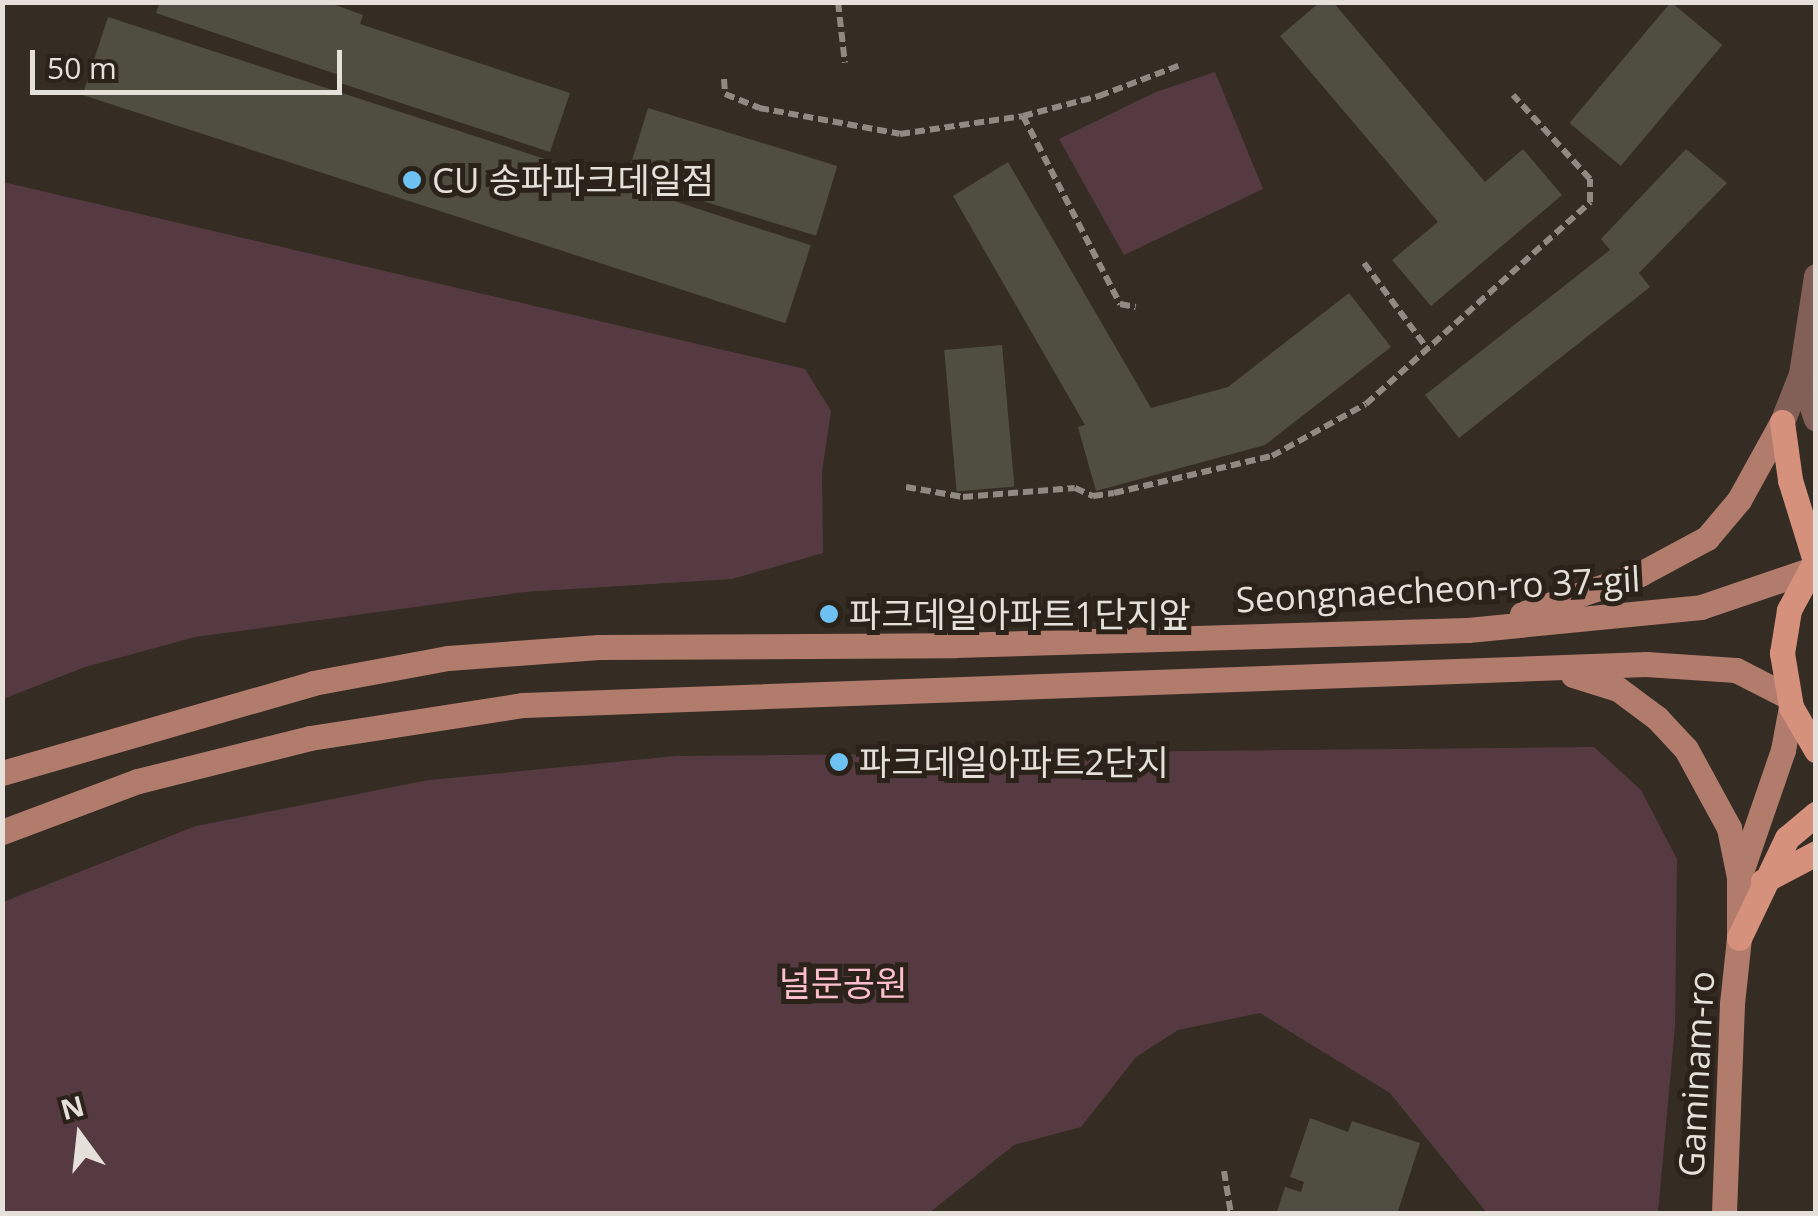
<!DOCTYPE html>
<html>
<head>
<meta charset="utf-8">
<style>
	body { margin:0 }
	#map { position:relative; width:1818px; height:1216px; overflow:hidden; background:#352c23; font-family:"Open Sans","Noto Sans KR",sans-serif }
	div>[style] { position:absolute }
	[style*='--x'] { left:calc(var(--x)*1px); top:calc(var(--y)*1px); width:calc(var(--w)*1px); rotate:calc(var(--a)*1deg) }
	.green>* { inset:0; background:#553b41 }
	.building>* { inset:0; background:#504e41; transform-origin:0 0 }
	.path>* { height:6px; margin-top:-3px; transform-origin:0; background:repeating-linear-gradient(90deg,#918a82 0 10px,transparent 0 15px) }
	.street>* { height:25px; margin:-12.5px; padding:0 12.5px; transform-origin:12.5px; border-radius:12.5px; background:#826057 }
	.secondary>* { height:25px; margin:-12.5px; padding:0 12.5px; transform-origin:12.5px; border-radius:12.5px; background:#b27c6d }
	.primary>* { height:25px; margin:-12.5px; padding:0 12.5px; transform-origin:12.5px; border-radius:12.5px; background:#d6917d }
	.dots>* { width:28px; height:28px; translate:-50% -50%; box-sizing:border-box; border:5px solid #2b2319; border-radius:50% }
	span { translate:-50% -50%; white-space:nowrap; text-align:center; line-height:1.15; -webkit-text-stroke:10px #2b2319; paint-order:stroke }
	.poi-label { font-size:35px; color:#e5e0d9 }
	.left { translate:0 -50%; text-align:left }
	.street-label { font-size:35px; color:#e5e0d9 }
	.park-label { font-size:35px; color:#febecd }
	.frame { position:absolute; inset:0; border:5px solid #e5e0d9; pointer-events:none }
	.north { position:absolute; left:30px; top:1086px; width:100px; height:100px; -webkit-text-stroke:8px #2b2319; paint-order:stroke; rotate:345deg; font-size:28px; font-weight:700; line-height:40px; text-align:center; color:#e5e0d9 }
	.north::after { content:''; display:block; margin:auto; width:35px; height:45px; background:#e5e0d9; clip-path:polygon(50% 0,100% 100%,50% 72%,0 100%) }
	.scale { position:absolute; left:30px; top:50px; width:312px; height:45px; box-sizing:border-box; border:5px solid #e5e0d9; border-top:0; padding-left:12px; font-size:30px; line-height:35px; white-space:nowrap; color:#e5e0d9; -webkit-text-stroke:8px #2b2319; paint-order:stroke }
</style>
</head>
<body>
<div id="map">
	<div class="green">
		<div style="clip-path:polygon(1215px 72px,1263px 189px,1124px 255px,1059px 139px,1156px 92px)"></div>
		<div style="clip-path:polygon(3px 182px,805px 369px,831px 411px,822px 472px,823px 553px,732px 579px,524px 592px,195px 637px,85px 667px,3px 699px)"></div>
		<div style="clip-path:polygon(1594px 747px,1641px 790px,1677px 859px,1675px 1026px,1658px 1213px,1487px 1213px,1390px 1093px,1260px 1013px,1178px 1030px,1136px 1057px,1081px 1127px,1014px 1145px,929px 1213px,3px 1213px,3px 902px,196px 826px,429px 780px,676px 756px)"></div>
	</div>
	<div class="building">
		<div style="clip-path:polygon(160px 2px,327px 2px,363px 15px,360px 24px,570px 93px,550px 152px,340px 83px,342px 76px,156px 13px)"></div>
		<div style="clip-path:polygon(1320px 2px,1333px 2px,1485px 182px,1523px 149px,1562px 195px,1431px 306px,1392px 260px,1438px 222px,1280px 36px)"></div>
		<div style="left:1671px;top:2px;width:67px;height:158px;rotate:40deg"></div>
		<div style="left:108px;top:17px;width:739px;height:82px;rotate:18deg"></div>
		<div style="left:648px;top:108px;width:198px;height:73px;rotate:17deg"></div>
		<div style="clip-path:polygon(1686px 149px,1727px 183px,1639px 273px,1650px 287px,1459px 438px,1425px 395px,1610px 250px,1601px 239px)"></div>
		<div style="clip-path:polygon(1008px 162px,1151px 408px,1228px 387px,1349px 293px,1391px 347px,1265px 445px,1096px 491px,1078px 427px,1085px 425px,953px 196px)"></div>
		<div style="left:1002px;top:345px;width:142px;height:58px;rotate:85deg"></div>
		<div style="clip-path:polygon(1310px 1118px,1348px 1132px,1352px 1121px,1420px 1143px,1397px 1214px,1276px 1214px,1285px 1187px,1301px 1192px,1304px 1182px,1290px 1177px)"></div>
	</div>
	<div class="path">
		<div style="--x:838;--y:2;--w:61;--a:83.5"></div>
		<div style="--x:724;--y:79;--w:15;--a:86"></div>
		<div style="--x:725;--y:94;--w:37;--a:22"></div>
		<div style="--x:759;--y:108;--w:143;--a:10.4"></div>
		<div style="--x:900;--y:134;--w:124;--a:-8.3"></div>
		<div style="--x:1023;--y:116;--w:79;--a:-14.7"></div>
		<div style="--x:1099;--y:96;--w:85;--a:-20.8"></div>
		<div style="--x:1023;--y:116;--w:212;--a:62.7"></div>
		<div style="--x:1120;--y:304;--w:16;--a:11"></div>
		<div style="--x:1364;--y:263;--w:106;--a:53.5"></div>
		<div style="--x:906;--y:487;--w:58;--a:10"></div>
		<div style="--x:963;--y:497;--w:112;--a:-4.6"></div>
		<div style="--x:1075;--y:488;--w:20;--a:24"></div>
		<div style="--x:1093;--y:496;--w:21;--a:-8"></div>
		<div style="--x:1114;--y:493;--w:162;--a:-13.2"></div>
		<div style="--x:1272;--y:456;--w:107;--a:-29"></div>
		<div style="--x:1366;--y:404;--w:302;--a:-42"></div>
		<div style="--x:1590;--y:202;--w:23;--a:-90"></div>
		<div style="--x:1590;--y:179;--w:114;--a:-132.5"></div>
		<div style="--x:1224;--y:1171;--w:44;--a:80.8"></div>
	</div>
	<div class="street">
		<div style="--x:1801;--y:374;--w:47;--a:71.6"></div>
		<div style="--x:1782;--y:422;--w:52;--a:-68.4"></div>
		<div style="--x:1801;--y:374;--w:99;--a:-81.3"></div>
	</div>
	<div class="secondary">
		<div style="--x:1522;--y:614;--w:125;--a:-18.7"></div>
		<div style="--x:1640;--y:574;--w:76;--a:-28.2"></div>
		<div style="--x:1707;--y:538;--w:50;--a:-49.9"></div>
		<div style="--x:1739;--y:500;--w:89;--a:-61.1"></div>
		<div style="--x:1573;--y:675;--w:47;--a:17.3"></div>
		<div style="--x:1618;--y:689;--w:49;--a:36.6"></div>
		<div style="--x:1657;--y:718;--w:42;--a:46.9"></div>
		<div style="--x:1686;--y:749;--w:90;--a:61.4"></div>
		<div style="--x:1729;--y:828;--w:50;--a:78.5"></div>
		<div style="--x:1739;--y:877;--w:61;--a:90"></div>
		<div style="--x:1739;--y:938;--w:66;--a:96.1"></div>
		<div style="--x:1732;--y:1004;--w:210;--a:92.2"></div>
		<div style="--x:2;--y:773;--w:324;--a:-16.1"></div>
		<div style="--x:313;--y:683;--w:137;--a:-10.5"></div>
		<div style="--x:448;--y:658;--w:151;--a:-4.2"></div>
		<div style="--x:599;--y:647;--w:356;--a:-0.3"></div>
		<div style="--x:955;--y:645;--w:513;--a:-1.67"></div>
		<div style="--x:1468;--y:630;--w:234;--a:-5.6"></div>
		<div style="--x:1701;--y:607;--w:112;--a:-18.8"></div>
		<div style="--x:2;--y:832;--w:145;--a:-20.6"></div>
		<div style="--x:138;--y:781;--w:177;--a:-14"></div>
		<div style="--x:310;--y:738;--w:216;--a:-8.8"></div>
		<div style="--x:523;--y:705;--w:1124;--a:-2.09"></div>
		<div style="--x:1646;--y:664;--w:90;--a:3.8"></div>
		<div style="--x:1736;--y:670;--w:57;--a:27"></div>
		<div style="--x:1741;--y:872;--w:129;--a:-71"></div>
		<div style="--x:1783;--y:750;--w:44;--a:-79.5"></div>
	</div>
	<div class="primary">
		<div style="--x:1782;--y:422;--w:59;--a:82.1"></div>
		<div style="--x:1790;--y:480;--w:85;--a:72.8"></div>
		<div style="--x:1816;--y:560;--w:57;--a:118.4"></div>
		<div style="--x:1789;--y:610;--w:44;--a:99.2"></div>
		<div style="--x:1782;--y:653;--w:55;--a:80.5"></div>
		<div style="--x:1791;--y:707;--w:50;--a:59.8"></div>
		<div style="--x:1763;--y:881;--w:60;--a:-27.8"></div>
		<div style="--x:1739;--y:938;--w:111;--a:-64.4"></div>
		<div style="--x:1787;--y:838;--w:38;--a:-40"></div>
	</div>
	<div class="dots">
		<div style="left:412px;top:180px;background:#6dc2f3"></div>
		<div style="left:829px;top:614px;background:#6dc2f3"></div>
		<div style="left:839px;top:762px;background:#6dc2f3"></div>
	</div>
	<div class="poi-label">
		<span class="left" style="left:432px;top:180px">CU 송파파크데일점</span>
		<span class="left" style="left:849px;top:614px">파크데일아파트1단지앞</span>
		<span class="left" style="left:859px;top:762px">파크데일아파트2단지</span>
	</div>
	<div class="street-label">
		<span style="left:1438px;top:589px;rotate:-3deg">Seongnaecheon-ro 37-gil</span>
		<span style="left:1696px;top:1074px;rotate:-87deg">Gaminam-ro</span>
	</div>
	<div class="park-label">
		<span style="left:843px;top:983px">널문공원</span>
	</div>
	<div class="frame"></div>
	<div class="north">N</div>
	<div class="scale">50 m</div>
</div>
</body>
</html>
